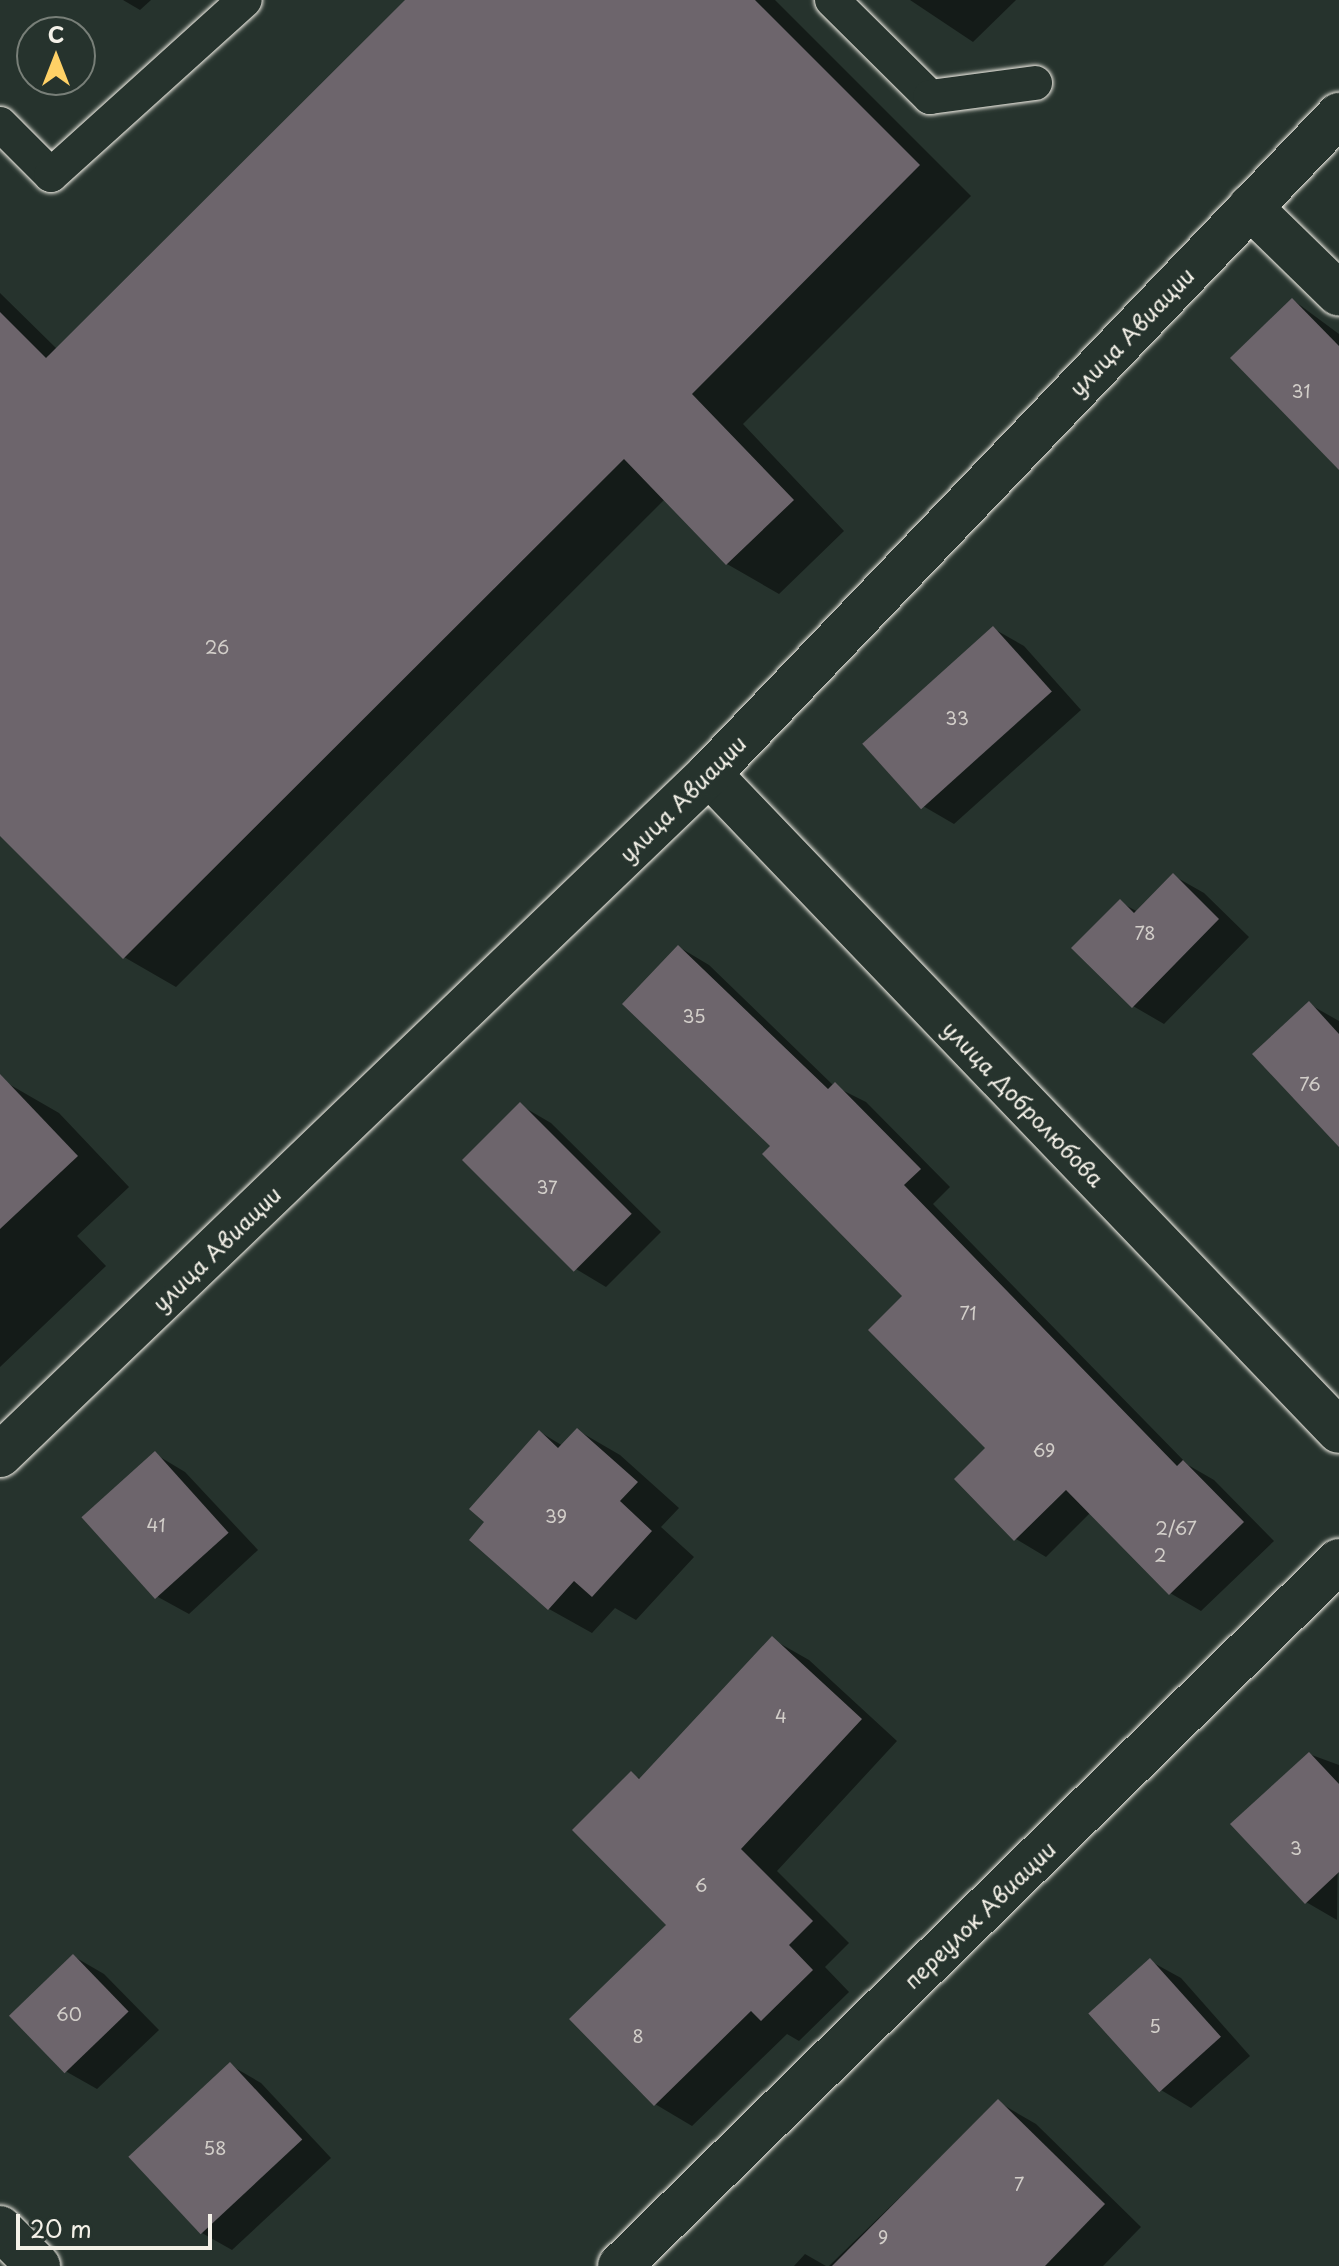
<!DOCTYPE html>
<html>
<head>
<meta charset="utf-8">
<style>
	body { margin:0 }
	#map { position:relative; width:1339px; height:2266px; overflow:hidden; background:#26332d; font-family:"Playpen Sans",sans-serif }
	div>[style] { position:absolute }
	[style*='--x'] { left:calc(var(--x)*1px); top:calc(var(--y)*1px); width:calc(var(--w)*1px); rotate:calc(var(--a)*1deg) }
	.shadow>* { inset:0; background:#0007 }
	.building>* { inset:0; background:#6d656c; transform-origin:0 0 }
	.roads { filter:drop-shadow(0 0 2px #f4f1e8) drop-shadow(0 0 2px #f4f1e8) }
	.service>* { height:34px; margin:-17px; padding:0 17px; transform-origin:17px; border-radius:17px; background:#26332d }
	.minor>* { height:44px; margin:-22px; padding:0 22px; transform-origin:22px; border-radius:22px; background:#26332d }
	span { translate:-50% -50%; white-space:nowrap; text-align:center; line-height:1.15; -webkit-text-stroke:6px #26332d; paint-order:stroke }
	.number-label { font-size:18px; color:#d2cec9 }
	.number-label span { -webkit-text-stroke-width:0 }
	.street-label { font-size:22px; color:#f4f1e8 }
	.north { position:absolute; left:16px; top:16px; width:80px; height:80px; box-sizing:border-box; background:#26332d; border:2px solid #787f78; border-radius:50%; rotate:0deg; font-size:22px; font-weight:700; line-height:32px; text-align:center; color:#f4f1e8 }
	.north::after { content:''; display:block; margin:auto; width:28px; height:36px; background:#ffd166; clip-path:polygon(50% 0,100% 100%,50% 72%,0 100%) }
	.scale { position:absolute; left:16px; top:2214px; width:196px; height:36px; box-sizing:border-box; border:4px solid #f4f1e8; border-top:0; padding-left:10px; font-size:24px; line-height:28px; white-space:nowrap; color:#f4f1e8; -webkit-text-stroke:6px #26332d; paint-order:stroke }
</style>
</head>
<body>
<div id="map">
	<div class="shadow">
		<div style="clip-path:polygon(123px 0,151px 0,140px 10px)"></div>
		<div style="clip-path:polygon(408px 0,775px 0,971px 196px,743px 424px,844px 531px,779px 594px,727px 564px,665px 499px,176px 987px,124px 957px,0 833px,0 293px,57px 349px)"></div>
		<div style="clip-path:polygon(910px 0,1016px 0,973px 42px)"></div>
		<div style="clip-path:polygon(1293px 300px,1339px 334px,1339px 458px)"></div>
		<div style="clip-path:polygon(994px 629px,1024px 646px,1081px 710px,954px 824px,923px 806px)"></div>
		<div style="clip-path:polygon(1174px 876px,1204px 893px,1249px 937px,1164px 1024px,1133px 1006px,1120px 902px,1138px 912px)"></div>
		<div style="clip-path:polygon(679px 947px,709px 965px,834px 1086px,866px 1102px,950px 1187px,933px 1204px,1188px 1465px,1214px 1480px,1274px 1541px,1201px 1611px,1170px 1593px,1091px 1512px,1046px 1557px,1016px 1539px,988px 1448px,905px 1296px,772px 1146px)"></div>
		<div style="clip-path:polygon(1309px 1004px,1339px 1021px,1339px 1137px)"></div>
		<div style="clip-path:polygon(7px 1083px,59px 1113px,129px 1187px,77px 1236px,106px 1266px,0 1367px,0 1090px)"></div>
		<div style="clip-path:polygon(520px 1105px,551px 1123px,661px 1232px,606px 1287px,576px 1269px)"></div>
		<div style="clip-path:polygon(577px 1430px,620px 1455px,679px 1508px,661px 1527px,694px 1557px,636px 1620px,615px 1608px,592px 1633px,549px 1609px,487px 1522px,540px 1432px,563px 1446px)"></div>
		<div style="clip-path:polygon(155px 1454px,185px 1472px,258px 1550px,189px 1614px,158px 1597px)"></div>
		<div style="clip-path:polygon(772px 1639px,809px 1660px,897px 1741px,777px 1871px,849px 1943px,825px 1967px,849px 1992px,799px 2041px,787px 2034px,692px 2126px,655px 2104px,669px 1925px,631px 1774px,641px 1779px)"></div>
		<div style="clip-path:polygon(1309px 1754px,1339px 1765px,1337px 1920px,1306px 1902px)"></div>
		<div style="clip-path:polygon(73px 1956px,104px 1974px,159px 2030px,97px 2089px,67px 2072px,12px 2016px)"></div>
		<div style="clip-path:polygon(1150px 1961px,1181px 1978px,1250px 2056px,1191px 2108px,1161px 2090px)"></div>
		<div style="clip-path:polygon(230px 2065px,261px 2083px,331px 2158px,232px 2250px,202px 2233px)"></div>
		<div style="clip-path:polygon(998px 2102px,1036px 2124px,1141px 2227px,1103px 2266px,829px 2266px)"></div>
		<div style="clip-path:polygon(805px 2254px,826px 2266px,794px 2266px)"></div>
	</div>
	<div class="building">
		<div style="clip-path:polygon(405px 0,755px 0,920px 165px,692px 394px,794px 500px,726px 565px,624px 459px,123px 959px,0 836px,0 312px,46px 358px)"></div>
		<div style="clip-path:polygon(1292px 298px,1339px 346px,1339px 470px,1230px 358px)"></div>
		<div style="left:993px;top:626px;width:88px;height:176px;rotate:48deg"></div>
		<div style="clip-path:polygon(1173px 873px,1219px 919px,1132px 1008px,1071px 948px,1120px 899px,1134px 913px)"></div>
		<div style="clip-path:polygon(678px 945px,828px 1089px,835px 1082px,921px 1169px,904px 1185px,1177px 1466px,1183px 1460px,1244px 1522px,1169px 1595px,1066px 1490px,1014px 1541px,954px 1479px,985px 1448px,868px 1330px,902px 1296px,762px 1154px,770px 1146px,622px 1004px)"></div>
		<div style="clip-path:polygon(1309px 1001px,1339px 1034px,1339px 1147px,1252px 1054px)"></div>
		<div style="clip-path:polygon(0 1074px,78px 1156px,0 1229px)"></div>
		<div style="left:520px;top:1102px;width:158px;height:82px;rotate:45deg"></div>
		<div style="clip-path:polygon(577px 1428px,638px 1482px,620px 1501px,652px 1531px,592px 1597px,574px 1581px,548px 1610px,469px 1540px,484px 1522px,469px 1509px,539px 1430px,558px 1448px)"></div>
		<div style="left:155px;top:1451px;width:110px;height:99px;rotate:48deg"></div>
		<div style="clip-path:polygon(772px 1636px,862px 1719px,741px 1849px,813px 1921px,789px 1945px,813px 1970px,761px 2021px,751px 2011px,654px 2106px,569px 2019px,666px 1925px,572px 1830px,631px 1771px,639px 1779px)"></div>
		<div style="clip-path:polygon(1309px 1752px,1339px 1784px,1339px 1872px,1305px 1904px,1230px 1824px)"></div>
		<div style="left:73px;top:1954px;width:80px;height:89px;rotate:46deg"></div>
		<div style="left:1150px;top:1958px;width:106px;height:83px;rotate:48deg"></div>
		<div style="left:230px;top:2062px;width:106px;height:139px;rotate:47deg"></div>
		<div style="clip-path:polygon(998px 2099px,1105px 2204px,1045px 2266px,832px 2266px)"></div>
	</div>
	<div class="roads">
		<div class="service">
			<div style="--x:832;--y:0;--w:138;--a:44.7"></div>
			<div style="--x:930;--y:97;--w:106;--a:-7.6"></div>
			<div style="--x:0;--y:124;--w:72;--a:45"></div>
			<div style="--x:51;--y:175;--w:261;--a:-42.1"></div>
		</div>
		<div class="minor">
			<div style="--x:1250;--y:207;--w:124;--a:44.3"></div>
			<div style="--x:709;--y:774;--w:910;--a:46.2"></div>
			<div style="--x:0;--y:1455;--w:983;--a:-43.85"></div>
			<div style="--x:709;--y:774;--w:912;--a:-46.29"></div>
			<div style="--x:0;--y:2228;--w:54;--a:45"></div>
			<div style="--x:620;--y:2266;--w:1007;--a:-44.44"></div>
		</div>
	</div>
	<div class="number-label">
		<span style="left:1301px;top:391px">31</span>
		<span style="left:217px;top:647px">26</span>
		<span style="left:957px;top:718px">33</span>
		<span style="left:1145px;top:933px">78</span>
		<span style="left:694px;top:1016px">35</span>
		<span style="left:1310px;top:1084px">76</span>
		<span style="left:547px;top:1187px">37</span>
		<span style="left:968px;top:1313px">71</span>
		<span style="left:1044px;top:1450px">69</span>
		<span style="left:556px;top:1516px">39</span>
		<span style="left:156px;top:1525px">41</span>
		<span style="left:1176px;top:1528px">2/67</span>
		<span style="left:1160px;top:1555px">2</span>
		<span style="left:781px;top:1716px">4</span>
		<span style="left:1296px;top:1848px">3</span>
		<span style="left:701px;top:1885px">6</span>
		<span style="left:69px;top:2014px">60</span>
		<span style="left:1155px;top:2026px">5</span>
		<span style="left:638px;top:2036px">8</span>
		<span style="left:215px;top:2148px">58</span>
		<span style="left:1019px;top:2184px">7</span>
		<span style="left:883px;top:2237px">9</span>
	</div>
	<div class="street-label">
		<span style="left:1131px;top:331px;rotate:-46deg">улица Авиации</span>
		<span style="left:682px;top:798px;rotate:-45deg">улица Авиации</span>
		<span style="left:1024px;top:1103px;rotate:46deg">улица Добролюбова</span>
		<span style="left:216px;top:1248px;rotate:-44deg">улица Авиации</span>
		<span style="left:979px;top:1914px;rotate:-44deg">переулок Авиации</span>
	</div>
	<div class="north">С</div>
	<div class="scale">20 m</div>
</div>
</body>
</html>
